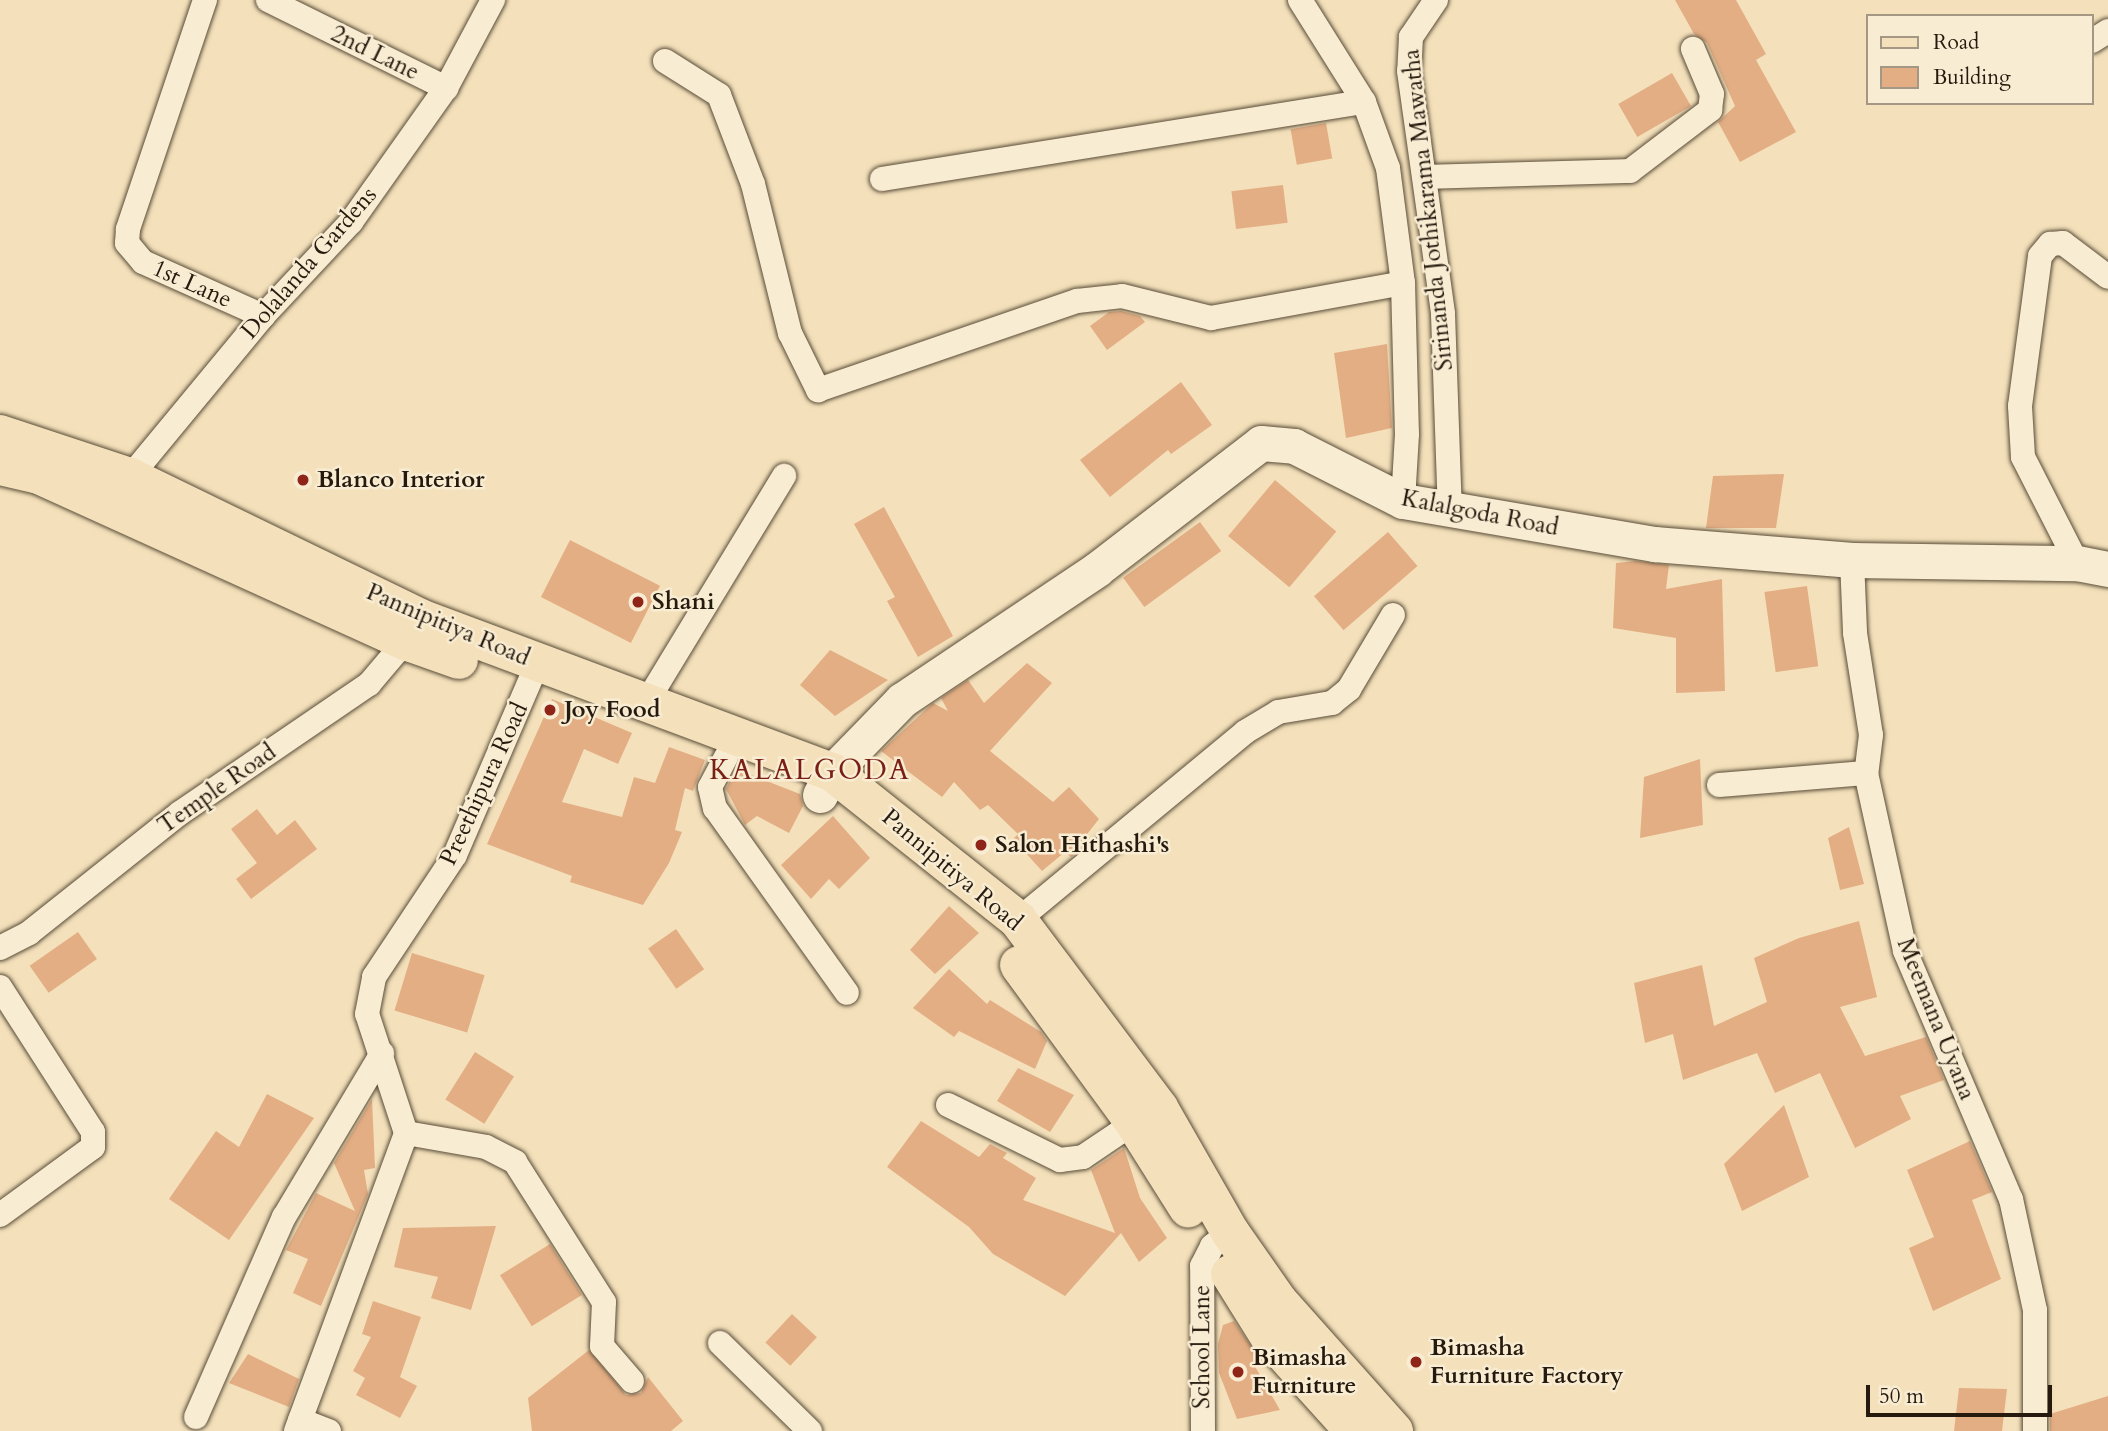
<!DOCTYPE html>
<html>
<head>
<meta charset="utf-8">
<style>
	body { margin:0 }
	#map { position:relative; width:2108px; height:1431px; overflow:hidden; background:#f4e1bb; font-family:Cardo,serif }
	div>[style] { position:absolute }
	[style*='--x'] { left:calc(var(--x)*1px); top:calc(var(--y)*1px); width:calc(var(--w)*1px); rotate:calc(var(--a)*1deg) }
	.building>* { inset:0; background:#e3ae84; transform-origin:0 0 }
	.roads { filter:drop-shadow(0 0 2px #594c38) drop-shadow(0 0 2px #594c38) }
	.street>* { height:24px; margin:-12px; padding:0 12px; transform-origin:12px; border-radius:12px; background:#f8ecd3 }
	.secondary>* { height:35px; margin:-17.5px; padding:0 17.5px; transform-origin:17.5px; border-radius:17.5px; background:#f8ecd3 }
	.primary>* { height:38px; margin:-19px; padding:0 19px; transform-origin:19px; border-radius:19px; background:#f4e1bb }
	.dots>* { width:19px; height:19px; translate:-50% -50%; box-sizing:border-box; border:4px solid #f8ecd3; border-radius:50% }
	span { translate:-50% -50%; white-space:nowrap; text-align:center; line-height:1.15; -webkit-text-stroke:5px #f8ecd3; paint-order:stroke }
	.street-label { font-size:24px; color:#251a0d }
	.poi-label { font-size:24px; color:#251a0d; font-weight:700 }
	.left { translate:0 -50%; text-align:left }
	.quarter-label { font-size:28px; color:#7a1f14; letter-spacing:2px }
	.legend { position:absolute; left:1866px; top:14px; width:228px; height:91px; box-sizing:border-box; background:#f8ecd3; border:2px solid #a49884; margin:0; padding:9px 12px; list-style:none; font-size:21px; color:#251a0d }
	.legend li { display:flex; align-items:center; gap:14px; height:35px }
	.legend b { width:35px; border:2px solid #a49884 }
	.scale { position:absolute; left:1866px; top:1385px; width:186px; height:32px; box-sizing:border-box; border:4px solid #251a0d; border-top:0; padding-left:9px; font-size:21px; line-height:24px; white-space:nowrap; color:#251a0d; -webkit-text-stroke:5px #f8ecd3; paint-order:stroke }
</style>
</head>
<body>
<div id="map">
	<div class="building">
		<div style="clip-path:polygon(1675px 0,1736px 0,1766px 54px,1756px 60px,1796px 132px,1740px 162px,1718px 122px,1735px 106px,1707px 43px,1694px 34px)"></div>
		<div style="left:1672px;top:73px;width:38px;height:62px;rotate:60deg"></div>
		<div style="left:1326px;top:123px;width:36px;height:36px;rotate:80deg"></div>
		<div style="left:1283px;top:185px;width:38px;height:52px;rotate:83deg"></div>
		<div style="clip-path:polygon(1121px 311px,1140px 316px,1145px 322px,1107px 350px,1090px 326px,1109px 312px)"></div>
		<div style="clip-path:polygon(1387px 344px,1392px 428px,1346px 438px,1334px 353px)"></div>
		<div style="clip-path:polygon(1181px 382px,1212px 425px,1171px 454px,1168px 450px,1110px 497px,1080px 460px)"></div>
		<div style="clip-path:polygon(1784px 474px,1776px 528px,1706px 528px,1713px 476px)"></div>
		<div style="left:1275px;top:480px;width:80px;height:73px;rotate:40deg"></div>
		<div style="clip-path:polygon(884px 507px,953px 636px,918px 657px,887px 601px,895px 597px,854px 524px)"></div>
		<div style="left:1200px;top:522px;width:36px;height:95px;rotate:54deg"></div>
		<div style="left:1388px;top:532px;width:45px;height:98px;rotate:49deg"></div>
		<div style="left:570px;top:540px;width:101px;height:64px;rotate:27deg"></div>
		<div style="clip-path:polygon(1636px 561px,1669px 565px,1666px 589px,1722px 579px,1725px 691px,1676px 693px,1676px 638px,1613px 628px,1616px 563px)"></div>
		<div style="left:1807px;top:586px;width:81px;height:43px;rotate:82deg"></div>
		<div style="clip-path:polygon(830px 650px,888px 680px,835px 716px,800px 685px)"></div>
		<div style="clip-path:polygon(1027px 663px,1052px 683px,990px 751px,1053px 802px,1069px 787px,1099px 819px,1084px 838px,1087px 843px,1071px 857px,1065px 852px,1042px 871px,1013px 839px,1018px 834px,988px 805px,980px 810px,954px 782px,942px 797px,881px 751px,933px 703px,948px 711px,941px 698px,968px 680px,984px 703px)"></div>
		<div style="clip-path:polygon(552px 699px,632px 733px,618px 764px,584px 749px,562px 802px,622px 817px,634px 777px,655px 783px,669px 747px,705px 760px,693px 791px,685px 788px,675px 830px,682px 832px,669px 863px,643px 905px,570px 882px,572px 876px,487px 844px)"></div>
		<div style="clip-path:polygon(1700px 759px,1703px 825px,1640px 838px,1644px 777px)"></div>
		<div style="clip-path:polygon(736px 769px,800px 794px,803px 806px,789px 833px,757px 816px,745px 825px,726px 789px)"></div>
		<div style="clip-path:polygon(257px 809px,277px 835px,295px 820px,317px 849px,251px 899px,236px 879px,257px 863px,231px 829px)"></div>
		<div style="clip-path:polygon(833px 816px,870px 858px,839px 889px,829px 879px,811px 899px,781px 865px)"></div>
		<div style="clip-path:polygon(1849px 827px,1864px 884px,1840px 890px,1828px 838px)"></div>
		<div style="clip-path:polygon(949px 906px,979px 933px,935px 974px,910px 950px)"></div>
		<div style="clip-path:polygon(1859px 921px,1877px 997px,1840px 1007px,1865px 1056px,1926px 1037px,1944px 1080px,1900px 1096px,1911px 1119px,1855px 1148px,1820px 1073px,1775px 1093px,1757px 1053px,1683px 1080px,1673px 1034px,1645px 1043px,1634px 983px,1702px 965px,1714px 1026px,1767px 1002px,1754px 958px,1799px 938px)"></div>
		<div style="left:676px;top:929px;width:49px;height:34px;rotate:55deg"></div>
		<div style="left:78px;top:932px;width:33px;height:59px;rotate:55deg"></div>
		<div style="left:412px;top:953px;width:76px;height:60px;rotate:17deg"></div>
		<div style="clip-path:polygon(949px 969px,987px 1004px,990px 1000px,1041px 1032px,1047px 1041px,1035px 1069px,959px 1031px,954px 1037px,913px 1008px)"></div>
		<div style="left:475px;top:1052px;width:46px;height:56px;rotate:32deg"></div>
		<div style="clip-path:polygon(1018px 1068px,1074px 1095px,1050px 1132px,997px 1101px)"></div>
		<div style="clip-path:polygon(267px 1094px,314px 1118px,229px 1240px,169px 1199px,216px 1131px,239px 1147px)"></div>
		<div style="clip-path:polygon(372px 1099px,375px 1168px,364px 1170px,368px 1194px,321px 1306px,293px 1293px,308px 1259px,286px 1250px,316px 1193px,355px 1211px,334px 1163px)"></div>
		<div style="clip-path:polygon(1784px 1105px,1809px 1177px,1742px 1211px,1724px 1164px)"></div>
		<div style="clip-path:polygon(921px 1121px,979px 1157px,990px 1144px,1007px 1153px,1003px 1158px,1036px 1178px,1023px 1200px,1115px 1233px,1091px 1170px,1124px 1148px,1140px 1198px,1167px 1238px,1139px 1262px,1121px 1233px,1065px 1296px,993px 1254px,969px 1227px,887px 1167px)"></div>
		<div style="clip-path:polygon(1970px 1141px,1992px 1192px,1972px 1200px,2001px 1279px,1933px 1311px,1909px 1248px,1934px 1237px,1907px 1170px)"></div>
		<div style="clip-path:polygon(496px 1226px,471px 1310px,431px 1298px,438px 1277px,394px 1267px,403px 1228px)"></div>
		<div style="left:550px;top:1244px;width:60px;height:59px;rotate:58deg"></div>
		<div style="clip-path:polygon(373px 1301px,421px 1317px,400px 1377px,417px 1386px,400px 1418px,356px 1395px,365px 1378px,353px 1371px,371px 1337px,362px 1334px)"></div>
		<div style="left:792px;top:1314px;width:34px;height:39px;rotate:43deg"></div>
		<div style="clip-path:polygon(1234px 1321px,1259px 1358px,1253px 1363px,1280px 1410px,1237px 1419px,1219px 1373px,1218px 1344px,1223px 1325px)"></div>
		<div style="clip-path:polygon(589px 1350px,626px 1395px,641px 1393px,648px 1377px,683px 1421px,671px 1431px,532px 1431px,528px 1398px)"></div>
		<div style="clip-path:polygon(248px 1354px,299px 1379px,289px 1407px,229px 1383px)"></div>
		<div style="clip-path:polygon(1959px 1388px,2007px 1389px,2002px 1431px,1954px 1431px)"></div>
		<div style="clip-path:polygon(2108px 1396px,2108px 1431px,2050px 1431px,2050px 1414px)"></div>
	</div>
	<div class="roads">
		<div class="street">
			<div style="--x:205;--y:0;--w:242;--a:108.6"></div>
			<div style="--x:128;--y:229;--w:14;--a:94"></div>
			<div style="--x:127;--y:243;--w:25;--a:50"></div>
			<div style="--x:143;--y:262;--w:132;--a:24.2"></div>
			<div style="--x:268;--y:0;--w:199;--a:26.3"></div>
			<div style="--x:1300;--y:0;--w:120;--a:57.9"></div>
			<div style="--x:1364;--y:102;--w:70;--a:70"></div>
			<div style="--x:1388;--y:168;--w:116;--a:82.6"></div>
			<div style="--x:1403;--y:283;--w:151;--a:88.5"></div>
			<div style="--x:1407;--y:434;--w:67;--a:93.4"></div>
			<div style="--x:1436;--y:0;--w:45;--a:124"></div>
			<div style="--x:1411;--y:37;--w:34;--a:93"></div>
			<div style="--x:1409;--y:71;--w:245;--a:82"></div>
			<div style="--x:1443;--y:314;--w:197;--a:88"></div>
			<div style="--x:2092;--y:41;--w:19;--a:-32"></div>
			<div style="--x:665;--y:61;--w:64;--a:32.2"></div>
			<div style="--x:719;--y:95;--w:95;--a:69.1"></div>
			<div style="--x:753;--y:184;--w:154;--a:76.1"></div>
			<div style="--x:790;--y:333;--w:64;--a:63.8"></div>
			<div style="--x:818;--y:390;--w:274;--a:-19"></div>
			<div style="--x:1077;--y:301;--w:45;--a:-6.3"></div>
			<div style="--x:1122;--y:296;--w:92;--a:13.9"></div>
			<div style="--x:1211;--y:318;--w:195;--a:-10.3"></div>
			<div style="--x:1427;--y:177;--w:203;--a:-1.7"></div>
			<div style="--x:1630;--y:171;--w:101;--a:-37.3"></div>
			<div style="--x:1710;--y:110;--w:16;--a:-83"></div>
			<div style="--x:1712;--y:94;--w:49;--a:-112.9"></div>
			<div style="--x:882;--y:179;--w:488;--a:-9.1"></div>
			<div style="--x:130;--y:477;--w:209;--a:-50.4"></div>
			<div style="--x:263;--y:316;--w:129;--a:-46.9"></div>
			<div style="--x:351;--y:222;--w:164;--a:-54.7"></div>
			<div style="--x:446;--y:88;--w:100;--a:-61.9"></div>
			<div style="--x:1852;--y:560;--w:73;--a:87.6"></div>
			<div style="--x:1855;--y:633;--w:103;--a:81.1"></div>
			<div style="--x:1871;--y:735;--w:38;--a:97"></div>
			<div style="--x:1866;--y:773;--w:182;--a:77.6"></div>
			<div style="--x:1905;--y:951;--w:270;--a:66.9"></div>
			<div style="--x:2011;--y:1199;--w:114;--a:77.8"></div>
			<div style="--x:2035;--y:1310;--w:121;--a:90"></div>
			<div style="--x:2077;--y:563;--w:119;--a:-117"></div>
			<div style="--x:2023;--y:457;--w:51;--a:-93.4"></div>
			<div style="--x:2020;--y:406;--w:151;--a:-82.4"></div>
			<div style="--x:2040;--y:256;--w:16;--a:-50"></div>
			<div style="--x:2050;--y:244;--w:13;--a:-4"></div>
			<div style="--x:2063;--y:243;--w:56;--a:37.1"></div>
			<div style="--x:646;--y:703;--w:266;--a:-58.7"></div>
			<div style="--x:726;--y:757;--w:34;--a:118"></div>
			<div style="--x:710;--y:787;--w:22;--a:77"></div>
			<div style="--x:715;--y:808;--w:227;--a:54.5"></div>
			<div style="--x:1719;--y:785;--w:147;--a:-4.7"></div>
			<div style="--x:1018;--y:920;--w:295;--a:-39.6"></div>
			<div style="--x:1245;--y:732;--w:39;--a:-31"></div>
			<div style="--x:1278;--y:712;--w:55;--a:-9.5"></div>
			<div style="--x:1332;--y:703;--w:22;--a:-39"></div>
			<div style="--x:1349;--y:689;--w:86;--a:-59.3"></div>
			<div style="--x:0;--y:948;--w:33;--a:-27"></div>
			<div style="--x:29;--y:933;--w:193;--a:-38.5"></div>
			<div style="--x:180;--y:813;--w:229;--a:-34.3"></div>
			<div style="--x:369;--y:684;--w:70;--a:-49.7"></div>
			<div style="--x:0;--y:987;--w:172;--a:57.3"></div>
			<div style="--x:93;--y:1132;--w:15;--a:90"></div>
			<div style="--x:93;--y:1147;--w:115;--a:143.8"></div>
			<div style="--x:948;--y:1105;--w:125;--a:26.2"></div>
			<div style="--x:1060;--y:1160;--w:23;--a:-7"></div>
			<div style="--x:1083;--y:1157;--w:45;--a:-34"></div>
			<div style="--x:1120;--y:1132;--w:18;--a:-52"></div>
			<div style="--x:406;--y:1133;--w:125;--a:-108.1"></div>
			<div style="--x:367;--y:1014;--w:38;--a:-79"></div>
			<div style="--x:374;--y:977;--w:146;--a:-56.4"></div>
			<div style="--x:455;--y:855;--w:210;--a:-66.7"></div>
			<div style="--x:406;--y:1133;--w:81;--a:9.9"></div>
			<div style="--x:486;--y:1147;--w:33;--a:27"></div>
			<div style="--x:515;--y:1162;--w:166;--a:57.6"></div>
			<div style="--x:604;--y:1302;--w:44;--a:92.6"></div>
			<div style="--x:602;--y:1346;--w:46;--a:49.4"></div>
			<div style="--x:720;--y:1343;--w:126;--a:44.4"></div>
			<div style="--x:196;--y:1417;--w:219;--a:-66.3"></div>
			<div style="--x:284;--y:1217;--w:191;--a:-59.1"></div>
			<div style="--x:300;--y:1420;--w:31;--a:21"></div>
			<div style="--x:296;--y:1431;--w:318;--a:-69.7"></div>
			<div style="--x:1203;--y:1431;--w:165;--a:-90.3"></div>
			<div style="--x:1202;--y:1266;--w:22;--a:-63"></div>
			<div style="--x:1212;--y:1246;--w:23;--a:-38"></div>
		</div>
		<div class="secondary">
			<div style="--x:820;--y:795;--w:26;--a:-62"></div>
			<div style="--x:832;--y:772;--w:100;--a:-45.8"></div>
			<div style="--x:902;--y:700;--w:234;--a:-33.8"></div>
			<div style="--x:1096;--y:570;--w:208;--a:-37.6"></div>
			<div style="--x:1261;--y:443;--w:33;--a:5"></div>
			<div style="--x:1294;--y:446;--w:122;--a:26.8"></div>
			<div style="--x:1403;--y:501;--w:255;--a:9.7"></div>
			<div style="--x:1654;--y:544;--w:199;--a:4.6"></div>
			<div style="--x:1852;--y:560;--w:225;--a:0.8"></div>
			<div style="--x:2077;--y:563;--w:32;--a:11"></div>
		</div>
		<div class="primary">
			<div style="--x:0;--y:434;--w:137;--a:18.3"></div>
			<div style="--x:130;--y:477;--w:322;--a:25.9"></div>
			<div style="--x:420;--y:618;--w:440;--a:20.5"></div>
			<div style="--x:832;--y:772;--w:238;--a:38.5"></div>
			<div style="--x:1018;--y:920;--w:235;--a:53.1"></div>
			<div style="--x:1159;--y:1108;--w:143;--a:60.2"></div>
			<div style="--x:1230;--y:1232;--w:85;--a:55"></div>
			<div style="--x:1279;--y:1302;--w:173;--a:48.3"></div>
			<div style="--x:0;--y:466;--w:40;--a:13"></div>
			<div style="--x:39;--y:475;--w:405;--a:24.4"></div>
			<div style="--x:408;--y:642;--w:54;--a:19.4"></div>
			<div style="--x:1019;--y:965;--w:190;--a:53.8"></div>
			<div style="--x:1131;--y:1118;--w:107;--a:57.7"></div>
			<div style="--x:1230;--y:1274;--w:75;--a:58"></div>
			<div style="--x:1270;--y:1338;--w:125;--a:47.9"></div>
		</div>
	</div>
	<div class="dots">
		<div style="left:303px;top:480px;background:#8f2418"></div>
		<div style="left:638px;top:602px;background:#8f2418"></div>
		<div style="left:550px;top:710px;background:#8f2418"></div>
		<div style="left:981px;top:845px;background:#8f2418"></div>
		<div style="left:1416px;top:1362px;background:#8f2418"></div>
		<div style="left:1238px;top:1372px;background:#8f2418"></div>
	</div>
	<div class="street-label">
		<span style="left:375px;top:53px;rotate:26deg">2nd Lane</span>
		<span style="left:1428px;top:210px;rotate:-96deg">Sirinanda Jothikarama Mawatha</span>
		<span style="left:309px;top:263px;rotate:-49deg">Dolalanda Gardens</span>
		<span style="left:192px;top:284px;rotate:24deg">1st Lane</span>
		<span style="left:1480px;top:513px;rotate:11deg">Kalalgoda Road</span>
		<span style="left:448px;top:625px;rotate:23deg">Pannipitiya Road</span>
		<span style="left:484px;top:784px;rotate:-65deg">Preethipura Road</span>
		<span style="left:217px;top:789px;rotate:-35deg">Temple Road</span>
		<span style="left:952px;top:870px;rotate:40deg">Pannipitiya Road</span>
		<span style="left:1936px;top:1019px;rotate:68deg">Meemana Uyana</span>
		<span style="left:1202px;top:1347px;rotate:-90deg">School Lane</span>
	</div>
	<div class="poi-label">
		<span class="left" style="left:317px;top:480px">Blanco Interior</span>
		<span class="left" style="left:652px;top:602px">Shani</span>
		<span class="left" style="left:564px;top:710px">Joy Food</span>
		<span class="left" style="left:995px;top:845px">Salon Hithashi's</span>
		<span class="left" style="left:1430px;top:1362px">Bimasha<br>Furniture Factory</span>
		<span class="left" style="left:1252px;top:1372px">Bimasha<br>Furniture</span>
	</div>
	<div class="quarter-label">
		<span style="left:810px;top:770px">KALALGODA</span>
	</div>
	<ul class="legend">
	<li><b style="height:9px;background:#f4e1bb"></b>Road</li>
	<li><b style="height:19px;background:#e3ae84"></b>Building</li>
	</ul>
	<div class="scale">50 m</div>
</div>
</body>
</html>
